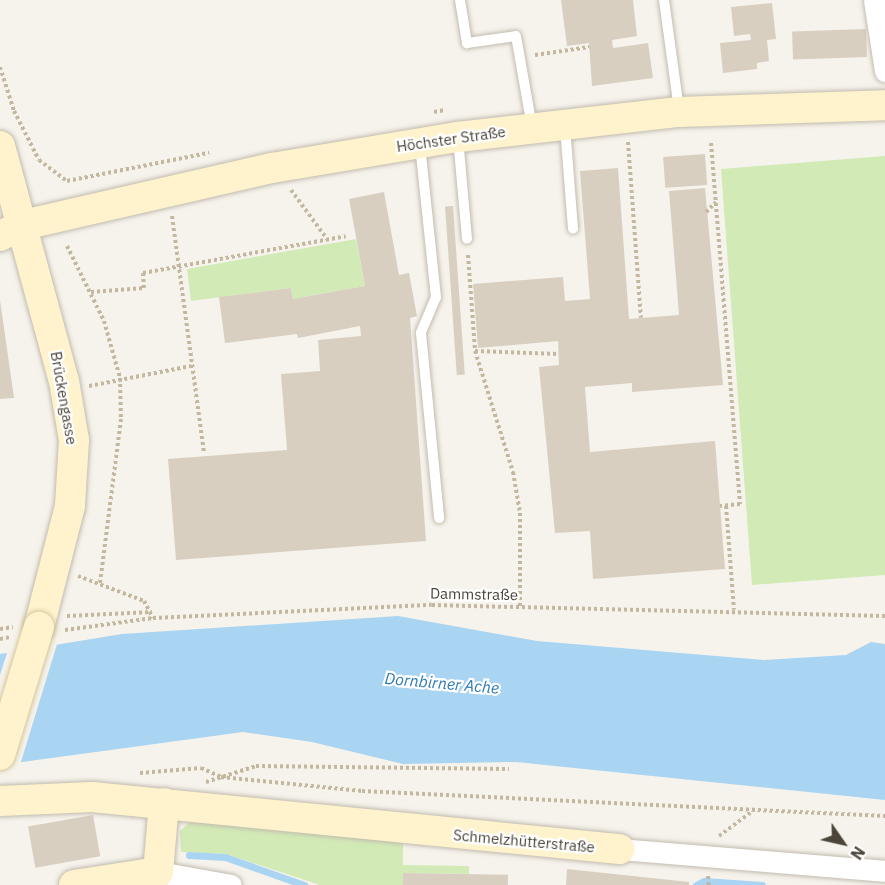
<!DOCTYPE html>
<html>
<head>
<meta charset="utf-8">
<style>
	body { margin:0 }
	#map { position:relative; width:885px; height:885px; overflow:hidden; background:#f6f3ec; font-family:"IBM Plex Sans",sans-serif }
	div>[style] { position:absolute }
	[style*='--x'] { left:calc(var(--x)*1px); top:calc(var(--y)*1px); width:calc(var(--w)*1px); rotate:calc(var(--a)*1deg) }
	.green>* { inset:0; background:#d2eab5 }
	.water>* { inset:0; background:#a9d4f2 }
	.pier>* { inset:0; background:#f6f3ec }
	.stream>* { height:7px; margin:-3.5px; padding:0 3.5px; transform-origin:3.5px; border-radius:3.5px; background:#a9d4f2 }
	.building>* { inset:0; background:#d8cfc1; transform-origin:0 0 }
	.path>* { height:4px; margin-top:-2px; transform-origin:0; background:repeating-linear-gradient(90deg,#c4b79f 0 3px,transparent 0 6px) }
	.roads { filter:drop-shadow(0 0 2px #c2bbae) drop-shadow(0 0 2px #c2bbae) }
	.lane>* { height:10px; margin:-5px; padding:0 5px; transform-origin:5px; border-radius:5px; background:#fff }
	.street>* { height:21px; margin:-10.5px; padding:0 10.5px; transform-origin:10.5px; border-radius:10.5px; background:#fff }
	.secondary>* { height:30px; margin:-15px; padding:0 15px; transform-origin:15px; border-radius:15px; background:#fff3cd }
	.bridges { filter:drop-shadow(0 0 2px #d6c79b) drop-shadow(0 0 2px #d6c79b) }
	.secondary-bridge>* { height:30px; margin:-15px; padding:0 15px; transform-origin:15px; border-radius:15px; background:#fff3cd }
	span { translate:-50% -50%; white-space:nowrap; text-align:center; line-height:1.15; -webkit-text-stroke:4.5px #fff; paint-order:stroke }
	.street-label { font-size:15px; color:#4b4439 }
	.water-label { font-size:16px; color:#2e7ab2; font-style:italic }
	.north { position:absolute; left:813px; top:813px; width:60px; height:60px; -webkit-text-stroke:4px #fff; paint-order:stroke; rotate:124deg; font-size:16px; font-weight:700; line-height:24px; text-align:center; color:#4b4439 }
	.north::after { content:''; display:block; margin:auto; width:21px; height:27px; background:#4b4439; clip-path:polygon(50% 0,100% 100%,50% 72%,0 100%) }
</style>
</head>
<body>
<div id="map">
	<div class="green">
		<div style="clip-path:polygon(885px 156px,885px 575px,752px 585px,721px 169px)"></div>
		<div style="clip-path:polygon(356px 239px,365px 286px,293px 299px,291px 288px,191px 301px,187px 269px)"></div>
		<div style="clip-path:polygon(191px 821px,403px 842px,403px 865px,469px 866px,469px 874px,403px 873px,403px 885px,320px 885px,226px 854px,181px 852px,180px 831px)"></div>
	</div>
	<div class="water">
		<div style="clip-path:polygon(398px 616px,537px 641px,764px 660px,846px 655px,871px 642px,885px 644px,885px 800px,516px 762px,403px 764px,312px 742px,243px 732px,0 765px,0 654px,122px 634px)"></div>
	</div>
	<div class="pier">
		<div style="clip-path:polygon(58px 641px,20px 765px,0 768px,0 675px,8px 650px)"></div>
	</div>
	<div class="stream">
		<div style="--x:189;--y:855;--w:36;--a:3"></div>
		<div style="--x:225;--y:857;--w:84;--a:19.5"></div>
		<div style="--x:696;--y:885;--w:9;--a:-27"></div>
		<div style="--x:704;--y:881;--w:58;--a:3.9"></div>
	</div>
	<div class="building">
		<div style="clip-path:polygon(561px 0,633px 0,637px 36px,612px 40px,613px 48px,648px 43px,653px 78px,592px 86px,589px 43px,567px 46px)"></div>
		<div style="clip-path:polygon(772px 3px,776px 39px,767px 40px,769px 61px,757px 63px,757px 69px,723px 73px,720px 43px,751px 40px,750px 34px,734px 36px,731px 7px)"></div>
		<div style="left:866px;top:29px;width:28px;height:74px;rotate:88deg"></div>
		<div style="left:705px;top:154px;width:31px;height:42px;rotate:86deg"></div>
		<div style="clip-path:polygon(618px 168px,629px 319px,679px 315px,669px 191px,705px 188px,723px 385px,632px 392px,632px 383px,585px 387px,590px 452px,715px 441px,725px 569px,593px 579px,590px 531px,555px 533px,539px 367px,559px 365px,558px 341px,478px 348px,473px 284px,563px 277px,565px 301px,590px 299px,580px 171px)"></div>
		<div style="clip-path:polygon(384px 192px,399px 275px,409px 273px,417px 316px,410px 318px,426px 541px,176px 560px,168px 459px,287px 450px,281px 374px,320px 371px,318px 340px,361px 336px,360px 326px,298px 338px,297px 334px,225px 343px,219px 297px,291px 288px,293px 299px,365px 286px,349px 199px)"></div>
		<div style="left:453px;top:206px;width:169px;height:8px;rotate:86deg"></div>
		<div style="clip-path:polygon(0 300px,14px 398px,0 399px)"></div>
		<div style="left:93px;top:815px;width:42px;height:66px;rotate:80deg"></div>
		<div style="clip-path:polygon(567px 869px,689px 882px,689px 885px,566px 885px)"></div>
		<div style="left:403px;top:873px;width:105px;height:12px;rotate:1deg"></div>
	</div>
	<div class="path">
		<div style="--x:535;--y:55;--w:55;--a:-8.4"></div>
		<div style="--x:0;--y:67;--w:46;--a:72.3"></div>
		<div style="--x:14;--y:111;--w:55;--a:63"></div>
		<div style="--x:39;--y:160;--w:35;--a:37"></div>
		<div style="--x:67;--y:181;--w:145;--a:-11.2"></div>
		<div style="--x:434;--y:112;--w:11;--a:-10"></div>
		<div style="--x:628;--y:142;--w:176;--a:85.8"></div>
		<div style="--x:711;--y:143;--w:362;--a:85.4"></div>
		<div style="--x:740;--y:504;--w:20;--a:174"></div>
		<div style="--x:291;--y:190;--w:61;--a:53.7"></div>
		<div style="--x:706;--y:212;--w:14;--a:-45"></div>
		<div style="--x:172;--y:216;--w:239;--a:82.3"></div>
		<div style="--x:67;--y:246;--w:84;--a:63.7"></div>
		<div style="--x:104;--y:321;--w:59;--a:74.3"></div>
		<div style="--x:120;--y:378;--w:41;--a:88.6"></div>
		<div style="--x:121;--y:419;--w:166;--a:97.3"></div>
		<div style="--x:468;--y:255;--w:96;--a:85.8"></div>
		<div style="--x:475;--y:351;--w:127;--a:72.6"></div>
		<div style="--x:513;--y:472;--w:42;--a:80.3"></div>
		<div style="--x:520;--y:513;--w:93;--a:90"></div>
		<div style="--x:91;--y:292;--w:53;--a:-4.3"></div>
		<div style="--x:144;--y:288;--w:15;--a:-94"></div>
		<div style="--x:143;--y:273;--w:206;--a:-10.3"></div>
		<div style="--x:475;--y:351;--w:84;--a:2"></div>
		<div style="--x:89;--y:386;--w:104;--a:-11.1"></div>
		<div style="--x:726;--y:506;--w:104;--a:85.6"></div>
		<div style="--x:78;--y:576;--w:71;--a:20.7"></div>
		<div style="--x:144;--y:601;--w:19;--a:62"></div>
		<div style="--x:67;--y:616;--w:85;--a:-2.7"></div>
		<div style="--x:0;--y:629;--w:13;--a:-9"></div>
		<div style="--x:65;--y:630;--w:89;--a:-7.8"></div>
		<div style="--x:153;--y:618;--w:279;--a:-2.7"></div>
		<div style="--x:432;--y:605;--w:453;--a:1.4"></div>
		<div style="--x:0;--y:639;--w:10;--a:-11"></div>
		<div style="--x:140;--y:773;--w:61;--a:-4.7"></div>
		<div style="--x:201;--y:768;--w:22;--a:24"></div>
		<div style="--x:221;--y:777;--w:142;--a:5.7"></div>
		<div style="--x:362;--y:791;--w:524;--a:2.74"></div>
		<div style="--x:206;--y:782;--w:52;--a:-17.7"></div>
		<div style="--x:256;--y:766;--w:253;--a:0.7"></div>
		<div style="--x:719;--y:836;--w:44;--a:-36.6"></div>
		<div style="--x:708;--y:876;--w:9;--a:84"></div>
	</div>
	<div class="roads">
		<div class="lane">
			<div style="--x:460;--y:0;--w:44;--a:80.8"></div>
			<div style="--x:467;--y:43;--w:49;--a:-8.1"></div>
			<div style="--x:516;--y:36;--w:92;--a:80"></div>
			<div style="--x:664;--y:0;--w:111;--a:82.2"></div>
			<div style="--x:565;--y:127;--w:102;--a:85.5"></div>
			<div style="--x:458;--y:138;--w:101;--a:84.9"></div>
			<div style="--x:420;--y:145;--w:153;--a:84"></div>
			<div style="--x:436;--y:297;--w:39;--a:113"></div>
			<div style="--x:421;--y:333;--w:186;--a:84.4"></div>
		</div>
		<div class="street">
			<div style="--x:874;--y:0;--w:72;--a:81.2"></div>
			<div style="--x:619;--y:849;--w:267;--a:4.7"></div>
			<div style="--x:158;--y:872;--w:74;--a:10.1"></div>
		</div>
		<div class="secondary">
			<div style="--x:0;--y:146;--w:244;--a:74.8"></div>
			<div style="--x:64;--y:381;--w:60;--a:80.4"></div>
			<div style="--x:74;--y:440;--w:66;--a:93.5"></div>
			<div style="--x:70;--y:506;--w:125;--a:104.4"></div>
			<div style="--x:0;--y:236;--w:25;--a:-26"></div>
			<div style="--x:23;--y:225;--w:255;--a:-12.9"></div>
			<div style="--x:272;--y:168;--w:189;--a:-9.5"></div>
			<div style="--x:458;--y:137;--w:222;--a:-6.5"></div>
			<div style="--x:679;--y:112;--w:206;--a:-1.9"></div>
			<div style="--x:0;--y:801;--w:92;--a:-2.5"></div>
			<div style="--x:92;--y:797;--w:530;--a:5.64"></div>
			<div style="--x:74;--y:885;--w:85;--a:-8.8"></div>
			<div style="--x:158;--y:872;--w:69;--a:-85"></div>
		</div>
	</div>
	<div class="bridges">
		<div class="secondary-bridge">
			<div style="--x:0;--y:755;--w:134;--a:-73.1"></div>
		</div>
	</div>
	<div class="street-label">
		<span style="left:451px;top:139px;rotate:-8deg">Höchster Straße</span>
		<span style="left:64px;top:398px;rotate:80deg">Brückengasse</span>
		<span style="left:474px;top:594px;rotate:1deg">Dammstraße</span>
		<span style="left:524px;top:841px;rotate:5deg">Schmelzhütterstraße</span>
	</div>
	<div class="water-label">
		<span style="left:442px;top:683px;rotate:5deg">Dornbirner Ache</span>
	</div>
	<div class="north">N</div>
</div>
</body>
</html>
